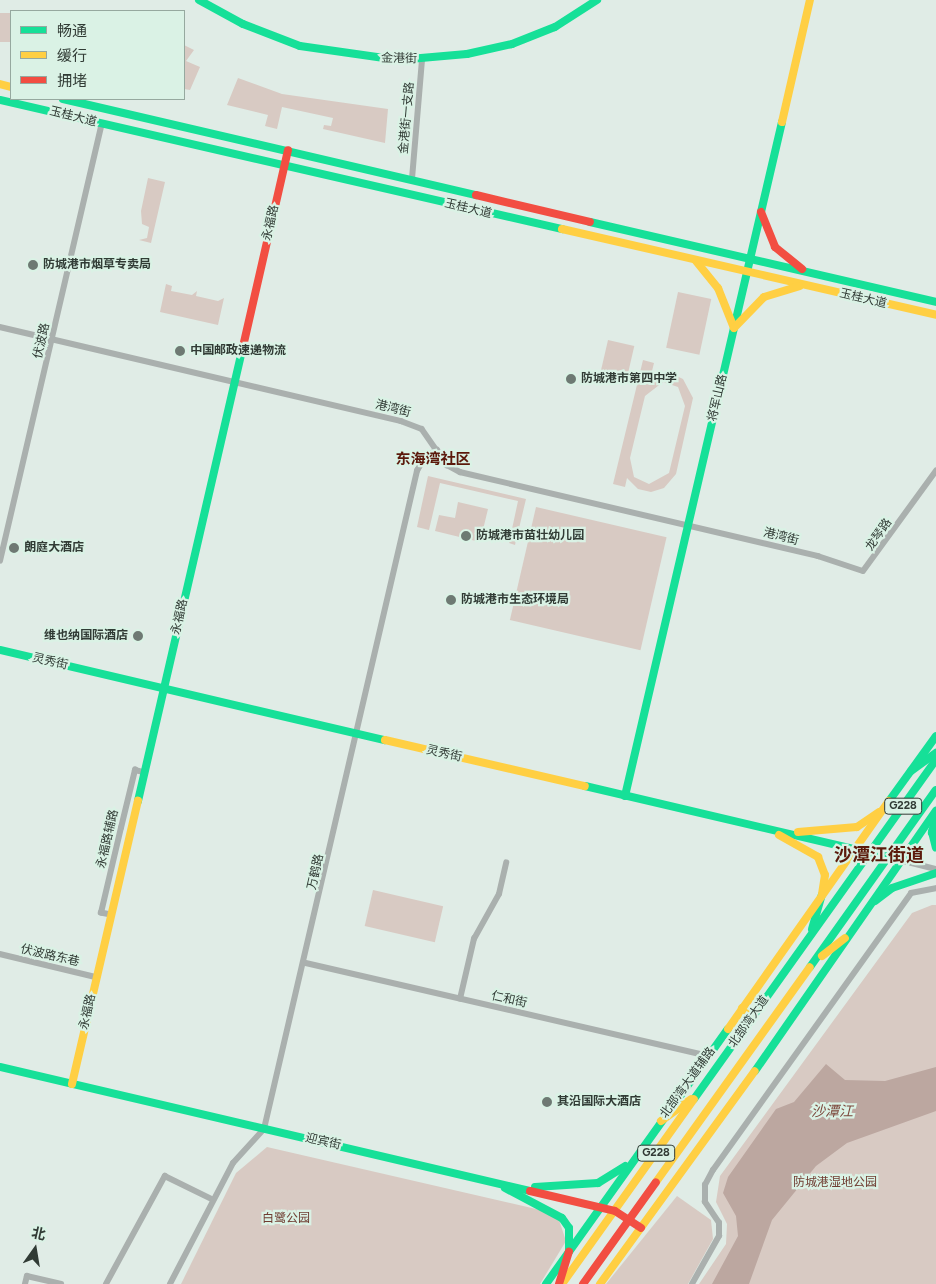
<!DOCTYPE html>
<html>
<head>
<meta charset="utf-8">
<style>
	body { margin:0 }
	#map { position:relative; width:936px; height:1284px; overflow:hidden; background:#e0ece6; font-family:Figtree,"Noto Sans SC",sans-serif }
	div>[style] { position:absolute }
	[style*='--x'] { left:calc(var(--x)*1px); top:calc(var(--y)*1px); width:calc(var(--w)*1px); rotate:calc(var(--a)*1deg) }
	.green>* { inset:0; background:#d8cac3; transform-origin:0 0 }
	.water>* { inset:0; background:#bca7a0 }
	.street>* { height:5.5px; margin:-2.75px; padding:0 2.75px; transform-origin:2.75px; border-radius:2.75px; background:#aab0ae }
	.fast>* { height:8px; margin:-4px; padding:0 4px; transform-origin:4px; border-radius:4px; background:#16e098 }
	.slow>* { height:8px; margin:-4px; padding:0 4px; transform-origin:4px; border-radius:4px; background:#ffcf43 }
	.jam>* { height:8px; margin:-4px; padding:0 4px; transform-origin:4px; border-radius:4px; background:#f24e42 }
	.dots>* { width:14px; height:14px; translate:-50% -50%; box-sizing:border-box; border:2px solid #daf2e5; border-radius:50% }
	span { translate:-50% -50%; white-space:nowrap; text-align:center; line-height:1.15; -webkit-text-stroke:4.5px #daf2e5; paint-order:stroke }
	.shield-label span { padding:1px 4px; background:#daf2e5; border:1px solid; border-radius:4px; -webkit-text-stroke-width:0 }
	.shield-label { font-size:11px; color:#313b35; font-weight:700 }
	.street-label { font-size:12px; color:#313b35 }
	.poi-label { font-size:12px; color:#313b35; font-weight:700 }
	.left { translate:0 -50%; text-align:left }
	.right { translate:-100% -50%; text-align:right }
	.park-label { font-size:12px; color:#6f3c31 }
	.water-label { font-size:14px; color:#7b473b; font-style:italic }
	.quarter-label { font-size:15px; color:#5b190b; font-weight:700 }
	.district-label { font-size:18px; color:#5b190b; font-weight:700 }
	.legend { position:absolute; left:10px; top:10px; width:175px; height:90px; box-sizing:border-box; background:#daf2e5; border:1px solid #96a99f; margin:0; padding:6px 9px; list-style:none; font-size:15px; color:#313b35 }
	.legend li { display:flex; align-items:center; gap:10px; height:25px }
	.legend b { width:25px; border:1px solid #96a99f }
	.north { position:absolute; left:10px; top:1224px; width:50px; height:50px; -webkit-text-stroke:4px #daf2e5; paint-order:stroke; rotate:13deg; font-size:14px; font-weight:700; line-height:20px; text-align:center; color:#313b35 }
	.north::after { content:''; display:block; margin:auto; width:18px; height:22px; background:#313b35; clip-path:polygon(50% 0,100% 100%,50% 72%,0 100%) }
</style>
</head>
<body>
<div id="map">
	<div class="green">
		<div style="left:11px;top:13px;width:29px;height:11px;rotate:90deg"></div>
		<div style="clip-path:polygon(184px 45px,194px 50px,186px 61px,200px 67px,190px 90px,184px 89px)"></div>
		<div style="clip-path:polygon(238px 78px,282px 94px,388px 109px,385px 143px,323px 129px,324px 125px,331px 126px,333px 118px,282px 107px,277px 129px,265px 126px,268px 115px,227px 105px)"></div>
		<div style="clip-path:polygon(148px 178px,165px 182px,151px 243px,139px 240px,147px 238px,149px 227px,142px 224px,141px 211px)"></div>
		<div style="clip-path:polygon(166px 284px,172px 286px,171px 291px,192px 295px,197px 291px,196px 296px,218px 301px,224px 298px,218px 325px,160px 312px)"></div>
		<div style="left:678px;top:292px;width:34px;height:57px;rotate:12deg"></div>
		<div style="left:608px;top:340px;width:27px;height:39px;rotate:13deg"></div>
		<div style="clip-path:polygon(evenodd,643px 360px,654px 363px,651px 375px,670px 373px,683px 379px,693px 398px,676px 474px,664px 488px,651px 492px,638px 489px,627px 478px,625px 487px,613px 484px,643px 360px,663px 382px,678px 387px,685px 406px,669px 473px,649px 484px,634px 477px,630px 458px,645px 396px,663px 382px)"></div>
		<div style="clip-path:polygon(428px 476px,526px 499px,515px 545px,509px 543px,518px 501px,440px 483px,429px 530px,417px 527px)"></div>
		<div style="clip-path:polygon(458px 502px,488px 509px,480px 542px,435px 531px,439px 515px,455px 518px)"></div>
		<div style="left:536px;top:507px;width:134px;height:116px;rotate:13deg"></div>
		<div style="left:373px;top:890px;width:72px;height:37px;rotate:13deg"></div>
		<div style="clip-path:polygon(932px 905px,936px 905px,936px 1284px,699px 1284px,726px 1244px,727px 1224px,716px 1202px,720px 1176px,912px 913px)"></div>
		<div style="clip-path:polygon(267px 1147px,549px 1212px,559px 1220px,566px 1241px,540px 1284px,181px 1284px,236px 1173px)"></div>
		<div style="clip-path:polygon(677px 1196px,711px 1220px,713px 1239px,688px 1284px,606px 1284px)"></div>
	</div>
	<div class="water">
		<div style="clip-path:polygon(826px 1064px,845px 1080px,885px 1081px,936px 1067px,936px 1111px,847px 1143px,816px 1166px,772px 1220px,749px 1284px,712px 1284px,738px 1236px,736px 1216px,723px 1193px,728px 1177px,776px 1109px,794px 1102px)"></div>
	</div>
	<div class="street">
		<div style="--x:412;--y:179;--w:120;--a:-85.2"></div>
		<div style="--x:0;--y:327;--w:412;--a:13.2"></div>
		<div style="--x:401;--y:421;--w:22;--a:21"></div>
		<div style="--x:422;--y:429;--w:44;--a:55.2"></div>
		<div style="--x:447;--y:465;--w:15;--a:28"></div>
		<div style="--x:460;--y:472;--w:368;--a:13.2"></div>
		<div style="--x:818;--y:556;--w:47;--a:18.4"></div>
		<div style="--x:863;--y:571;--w:124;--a:-53.9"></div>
		<div style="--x:0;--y:561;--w:449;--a:-76.9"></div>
		<div style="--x:888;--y:857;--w:49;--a:14"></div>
		<div style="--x:111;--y:915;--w:10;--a:-169"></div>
		<div style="--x:101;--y:913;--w:87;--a:-76.8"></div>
		<div style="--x:121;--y:828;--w:60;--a:-76.4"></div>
		<div style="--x:135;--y:770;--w:9;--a:13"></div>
		<div style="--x:0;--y:954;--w:99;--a:13.5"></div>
		<div style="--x:306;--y:963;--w:413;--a:13"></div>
		<div style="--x:460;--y:999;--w:62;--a:-76.9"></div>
		<div style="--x:474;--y:939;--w:51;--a:-60.9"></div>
		<div style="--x:499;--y:894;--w:32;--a:-77"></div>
		<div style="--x:25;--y:1284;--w:8;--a:-76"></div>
		<div style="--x:27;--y:1276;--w:35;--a:13"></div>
		<div style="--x:106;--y:1284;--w:123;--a:-61.4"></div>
		<div style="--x:165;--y:1176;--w:52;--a:26.1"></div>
		<div style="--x:170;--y:1284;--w:136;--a:-62.5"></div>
		<div style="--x:233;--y:1163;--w:46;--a:-47.6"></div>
		<div style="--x:264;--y:1129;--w:676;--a:-76.91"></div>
		<div style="--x:417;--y:471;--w:16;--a:-60"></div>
		<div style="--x:425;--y:457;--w:14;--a:-30"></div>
		<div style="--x:692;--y:1284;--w:55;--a:-60.6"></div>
		<div style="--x:719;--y:1236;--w:13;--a:-90"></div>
		<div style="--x:719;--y:1223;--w:25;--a:-124"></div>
		<div style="--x:705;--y:1202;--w:17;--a:-90"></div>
		<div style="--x:705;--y:1185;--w:17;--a:-62"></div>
		<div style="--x:713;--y:1170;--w:340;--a:-54.4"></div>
		<div style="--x:911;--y:893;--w:25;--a:-11"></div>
	</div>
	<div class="fast">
		<div style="--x:199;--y:0;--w:50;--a:28.6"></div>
		<div style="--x:243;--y:24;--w:61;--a:21.1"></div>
		<div style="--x:300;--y:46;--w:99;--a:8.1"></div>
		<div style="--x:398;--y:60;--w:69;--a:-5"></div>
		<div style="--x:467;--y:54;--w:46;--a:-12.5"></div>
		<div style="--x:512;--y:44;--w:46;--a:-21.6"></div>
		<div style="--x:555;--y:27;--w:50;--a:-32.7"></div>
		<div style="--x:63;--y:99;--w:424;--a:13.1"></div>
		<div style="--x:0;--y:100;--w:577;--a:12.93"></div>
		<div style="--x:590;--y:222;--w:355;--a:13"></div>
		<div style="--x:0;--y:650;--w:395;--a:13.2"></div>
		<div style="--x:911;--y:771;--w:31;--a:-36"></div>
		<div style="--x:585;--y:786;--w:311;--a:13.2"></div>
		<div style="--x:625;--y:796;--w:692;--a:-76.89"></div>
		<div style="--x:138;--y:801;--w:462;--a:-77"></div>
		<div style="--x:889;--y:801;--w:80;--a:-54.1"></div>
		<div style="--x:936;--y:817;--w:16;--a:105"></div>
		<div style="--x:932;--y:832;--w:16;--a:76"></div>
		<div style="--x:875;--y:901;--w:21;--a:-37"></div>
		<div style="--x:892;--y:888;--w:46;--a:-18.8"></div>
		<div style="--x:812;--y:929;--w:35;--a:-74"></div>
		<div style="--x:810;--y:967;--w:217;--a:-54.6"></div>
		<div style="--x:0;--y:1067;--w:544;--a:13.17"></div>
		<div style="--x:755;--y:1071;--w:317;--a:-55.2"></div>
		<div style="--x:694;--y:1099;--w:417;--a:-54.5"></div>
		<div style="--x:535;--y:1187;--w:63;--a:-3.6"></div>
		<div style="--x:598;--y:1183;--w:32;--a:-32"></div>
		<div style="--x:505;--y:1188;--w:64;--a:27.8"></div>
		<div style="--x:562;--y:1218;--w:12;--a:55"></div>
		<div style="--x:569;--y:1228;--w:23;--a:90"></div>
		<div style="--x:546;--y:1284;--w:313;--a:-54.5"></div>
	</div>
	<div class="slow">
		<div style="--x:0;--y:84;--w:11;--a:15"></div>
		<div style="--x:782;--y:122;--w:125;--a:-77.1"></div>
		<div style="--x:562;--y:229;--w:384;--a:12.9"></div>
		<div style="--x:696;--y:261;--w:35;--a:51"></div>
		<div style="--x:718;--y:288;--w:43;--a:68.2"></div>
		<div style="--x:734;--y:328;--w:43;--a:-45.9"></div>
		<div style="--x:764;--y:297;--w:37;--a:-17"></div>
		<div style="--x:385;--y:740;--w:205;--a:13"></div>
		<div style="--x:798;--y:832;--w:59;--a:-4.8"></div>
		<div style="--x:857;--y:827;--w:27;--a:-34"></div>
		<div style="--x:779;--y:835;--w:45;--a:29.4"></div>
		<div style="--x:818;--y:857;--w:19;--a:69"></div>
		<div style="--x:825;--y:875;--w:19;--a:99"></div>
		<div style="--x:822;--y:956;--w:29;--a:-38"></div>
		<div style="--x:742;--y:1008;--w:14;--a:34"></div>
		<div style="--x:728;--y:1029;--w:279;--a:-54.8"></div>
		<div style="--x:72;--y:1084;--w:291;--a:-76.9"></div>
		<div style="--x:661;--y:1121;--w:37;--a:-36"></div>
		<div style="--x:656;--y:1182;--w:264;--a:-54.4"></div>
		<div style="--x:562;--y:1284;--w:227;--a:-54.5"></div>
		<div style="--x:600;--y:1284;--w:263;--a:-54"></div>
	</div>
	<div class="jam">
		<div style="--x:476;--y:195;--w:117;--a:13.3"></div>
		<div style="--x:761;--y:212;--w:38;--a:68"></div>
		<div style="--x:775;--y:247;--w:35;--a:39"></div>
		<div style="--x:242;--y:351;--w:206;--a:-77.1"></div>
		<div style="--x:530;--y:1191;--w:87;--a:13.2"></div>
		<div style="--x:615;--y:1211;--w:31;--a:33"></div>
		<div style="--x:559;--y:1284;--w:34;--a:-73"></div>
		<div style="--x:583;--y:1284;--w:125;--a:-54.4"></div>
	</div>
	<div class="dots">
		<div style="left:33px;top:265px;background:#6e7973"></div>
		<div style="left:180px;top:351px;background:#6e7973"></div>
		<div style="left:571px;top:379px;background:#6e7973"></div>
		<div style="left:466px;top:536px;background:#6e7973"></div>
		<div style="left:14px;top:548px;background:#6e7973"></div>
		<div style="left:451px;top:600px;background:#6e7973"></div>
		<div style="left:138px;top:636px;background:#6e7973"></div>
		<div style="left:547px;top:1102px;background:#6e7973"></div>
	</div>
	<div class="shield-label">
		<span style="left:903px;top:806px">G228</span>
		<span style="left:656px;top:1153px">G228</span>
	</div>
	<div class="street-label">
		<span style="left:399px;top:59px;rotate:1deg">金港街</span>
		<span style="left:73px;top:117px;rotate:14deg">玉桂大道</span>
		<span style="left:407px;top:118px;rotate:-85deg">金港街一支路</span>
		<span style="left:468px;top:209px;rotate:13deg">玉桂大道</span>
		<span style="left:271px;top:223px;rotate:-77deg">永福路</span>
		<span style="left:863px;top:299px;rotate:13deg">玉桂大道</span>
		<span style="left:42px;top:341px;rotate:-77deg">伏波路</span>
		<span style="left:718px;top:398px;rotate:-77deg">将军山路</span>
		<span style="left:393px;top:409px;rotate:14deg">港湾街</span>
		<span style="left:879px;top:535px;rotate:-55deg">龙琴路</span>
		<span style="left:781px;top:537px;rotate:14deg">港湾街</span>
		<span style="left:180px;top:617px;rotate:-77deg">永福路</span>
		<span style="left:50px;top:662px;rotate:13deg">灵秀街</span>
		<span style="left:444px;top:754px;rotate:13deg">灵秀街</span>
		<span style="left:108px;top:839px;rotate:-77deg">永福路辅路</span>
		<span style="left:316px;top:872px;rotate:-77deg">万鹤路</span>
		<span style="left:50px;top:956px;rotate:13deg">伏波路东巷</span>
		<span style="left:509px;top:1000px;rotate:13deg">仁和街</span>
		<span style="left:88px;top:1012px;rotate:-77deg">永福路</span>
		<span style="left:749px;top:1022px;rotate:-55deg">北部湾大道</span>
		<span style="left:688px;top:1083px;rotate:-54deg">北部湾大道辅路</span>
		<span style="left:323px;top:1142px;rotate:13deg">迎宾街</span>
	</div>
	<div class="poi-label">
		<span class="left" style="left:43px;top:265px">防城港市烟草专卖局</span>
		<span class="left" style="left:190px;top:351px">中国邮政速递物流</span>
		<span class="left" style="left:581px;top:379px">防城港市第四中学</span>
		<span class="left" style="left:476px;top:536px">防城港市苗壮幼儿园</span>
		<span class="left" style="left:24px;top:548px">朗庭大酒店</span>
		<span class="left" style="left:461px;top:600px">防城港市生态环境局</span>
		<span class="right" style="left:128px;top:636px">维也纳国际酒店</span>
		<span class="left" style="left:557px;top:1102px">其沿国际大酒店</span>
	</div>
	<div class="park-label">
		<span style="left:835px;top:1183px">防城港湿地公园</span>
		<span style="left:286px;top:1219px">白鹭公园</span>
	</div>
	<div class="water-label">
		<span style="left:832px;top:1112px">沙潭江</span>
	</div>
	<div class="quarter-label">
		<span style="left:433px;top:460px">东海湾社区</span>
	</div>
	<div class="district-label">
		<span style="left:879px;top:855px">沙潭江街道</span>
	</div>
	<ul class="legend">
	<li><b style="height:6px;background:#16e098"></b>畅通</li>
	<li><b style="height:6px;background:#ffcf43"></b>缓行</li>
	<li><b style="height:6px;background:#f24e42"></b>拥堵</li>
	</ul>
	<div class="north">北</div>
</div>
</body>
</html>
